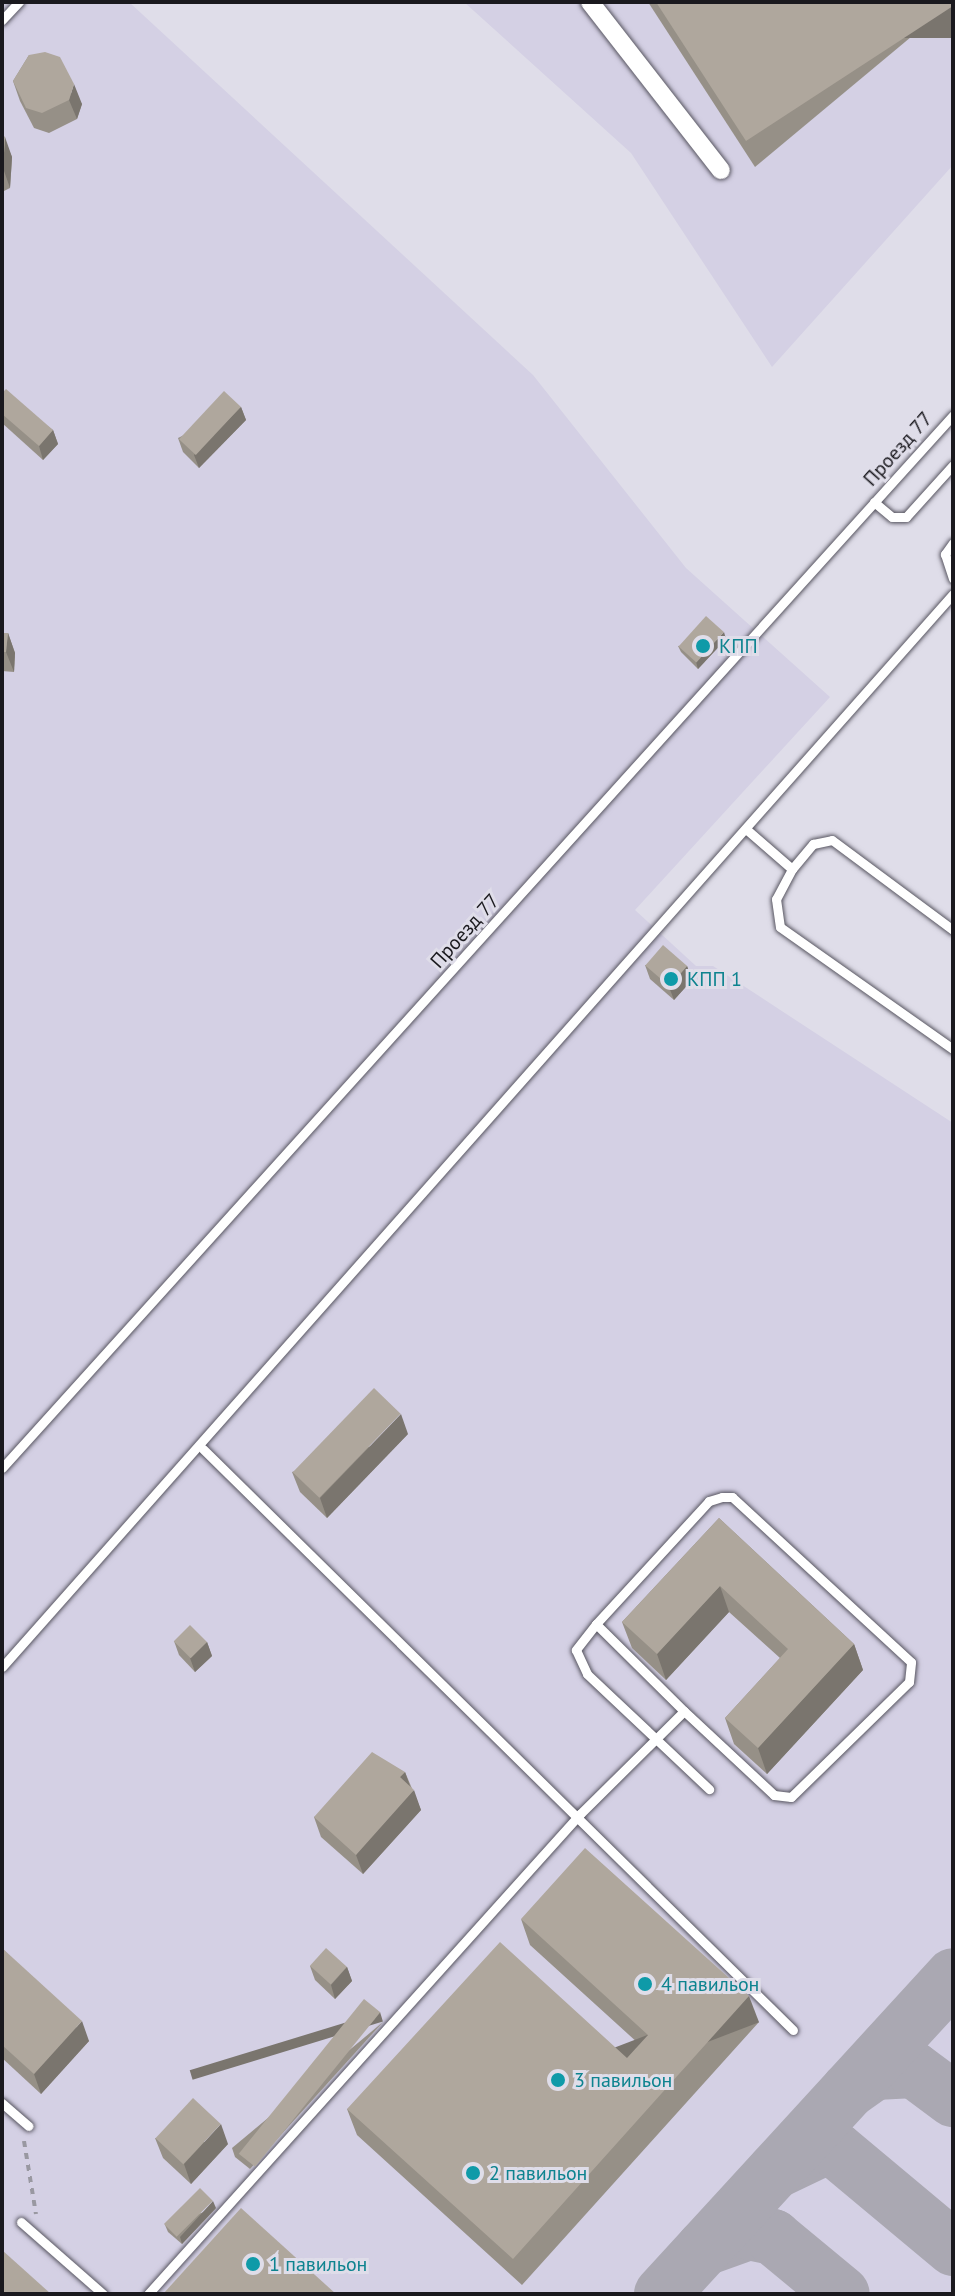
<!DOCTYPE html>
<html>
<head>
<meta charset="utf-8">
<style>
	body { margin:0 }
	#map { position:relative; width:955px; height:2296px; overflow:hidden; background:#dfdde9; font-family:"PT Sans",sans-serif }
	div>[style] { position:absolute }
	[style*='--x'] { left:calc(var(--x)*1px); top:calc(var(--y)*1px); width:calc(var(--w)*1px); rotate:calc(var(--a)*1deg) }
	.built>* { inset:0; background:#d4d0e4 }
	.taxiway>* { height:56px; margin:-28px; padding:0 28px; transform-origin:28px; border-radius:28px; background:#aaa8b2 }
	.path>* { height:4px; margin-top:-2px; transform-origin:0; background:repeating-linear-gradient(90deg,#9998a1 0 6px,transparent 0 12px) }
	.roads { filter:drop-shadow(0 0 2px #585661) drop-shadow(0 0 2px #585661) }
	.service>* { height:9px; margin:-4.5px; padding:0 4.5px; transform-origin:4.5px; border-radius:4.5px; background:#fff }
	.minor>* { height:18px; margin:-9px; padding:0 9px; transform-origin:9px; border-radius:9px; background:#fff }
	.wall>* { inset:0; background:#969087 }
	.shaded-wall>* { inset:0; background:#7a756e; transform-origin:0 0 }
	.building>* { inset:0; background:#afa79d; transform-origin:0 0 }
	.dots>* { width:22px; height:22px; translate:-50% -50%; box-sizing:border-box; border:4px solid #dfdde9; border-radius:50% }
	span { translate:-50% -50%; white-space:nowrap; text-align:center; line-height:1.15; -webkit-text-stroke:6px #dfdde9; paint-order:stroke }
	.street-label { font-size:20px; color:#1a191e }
	.culture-label { font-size:20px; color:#0d838f }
	.left { translate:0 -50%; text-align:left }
	.frame { position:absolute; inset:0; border:4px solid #1a191e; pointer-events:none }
</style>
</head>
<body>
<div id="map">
	<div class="built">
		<div style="clip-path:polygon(2px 2px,129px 2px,533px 375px,686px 568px,830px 697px,635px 910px,696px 966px,713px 966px,953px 1123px,953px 2294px,2px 2294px)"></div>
		<div style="clip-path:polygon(464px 2px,953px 2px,953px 165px,772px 367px,631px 153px)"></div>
	</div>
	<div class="taxiway">
		<div style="--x:849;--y:2090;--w:32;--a:-35"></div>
		<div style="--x:875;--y:2072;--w:39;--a:-3"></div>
		<div style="--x:914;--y:2070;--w:49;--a:36.6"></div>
		<div style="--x:775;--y:2171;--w:51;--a:-25.6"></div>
		<div style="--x:821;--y:2149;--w:15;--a:4"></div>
		<div style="--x:836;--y:2150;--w:153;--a:39.9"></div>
		<div style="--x:704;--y:2248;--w:48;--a:-19.6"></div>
		<div style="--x:749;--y:2232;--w:25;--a:12"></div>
		<div style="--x:773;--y:2237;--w:89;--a:39.6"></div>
		<div style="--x:662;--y:2294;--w:431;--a:-47.5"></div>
	</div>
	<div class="path">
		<div style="--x:24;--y:2141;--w:74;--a:80.7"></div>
	</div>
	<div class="roads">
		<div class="service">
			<div style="--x:2;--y:20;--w:25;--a:-47"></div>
			<div style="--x:874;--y:502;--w:23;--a:40"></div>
			<div style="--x:892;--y:517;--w:14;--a:0"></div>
			<div style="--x:906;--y:517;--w:70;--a:-47.9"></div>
			<div style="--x:953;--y:543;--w:14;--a:126"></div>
			<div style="--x:945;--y:554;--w:26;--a:72"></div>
			<div style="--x:746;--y:829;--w:61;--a:41"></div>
			<div style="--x:792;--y:869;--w:33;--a:-50"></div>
			<div style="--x:813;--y:844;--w:19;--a:-12"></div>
			<div style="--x:832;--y:840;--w:151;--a:36.6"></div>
			<div style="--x:792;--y:869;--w:34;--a:118"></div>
			<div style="--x:776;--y:899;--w:28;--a:82"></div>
			<div style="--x:780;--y:927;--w:212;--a:35.2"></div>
			<div style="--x:203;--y:1449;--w:828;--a:44.56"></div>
			<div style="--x:2;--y:1468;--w:1419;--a:-47.91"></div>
			<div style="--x:596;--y:1624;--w:33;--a:128"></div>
			<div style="--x:576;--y:1650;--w:26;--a:65"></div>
			<div style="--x:587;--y:1674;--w:168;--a:43.3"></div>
			<div style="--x:2;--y:1667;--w:1434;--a:-48.45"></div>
			<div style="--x:2;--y:2103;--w:35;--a:41"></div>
			<div style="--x:21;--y:2222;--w:109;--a:41.3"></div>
			<div style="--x:148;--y:2294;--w:646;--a:-48.01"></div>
			<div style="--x:580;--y:1814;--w:146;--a:-44.7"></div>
			<div style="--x:684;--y:1711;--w:123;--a:43"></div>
			<div style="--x:774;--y:1795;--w:17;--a:7"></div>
			<div style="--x:791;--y:1797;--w:165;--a:-44.3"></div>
			<div style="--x:909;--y:1682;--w:20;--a:-84"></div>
			<div style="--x:911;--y:1662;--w:243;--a:-137.3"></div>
			<div style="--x:732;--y:1497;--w:10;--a:180"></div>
			<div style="--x:722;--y:1497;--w:14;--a:163"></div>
			<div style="--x:709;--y:1501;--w:167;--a:132.6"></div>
			<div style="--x:596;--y:1624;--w:124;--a:44.7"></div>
		</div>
		<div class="minor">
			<div style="--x:590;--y:2;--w:213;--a:52.1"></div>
		</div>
	</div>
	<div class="wall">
		<div style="clip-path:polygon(648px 2px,953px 2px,755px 167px)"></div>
		<div style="clip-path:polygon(29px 55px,82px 104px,77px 119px,49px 133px,34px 128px,20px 101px,13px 81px)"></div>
		<div style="clip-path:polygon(2px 134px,12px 157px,10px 188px,2px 192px)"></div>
		<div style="clip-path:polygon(2px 393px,53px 430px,58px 444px,43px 460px,2px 423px)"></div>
		<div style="clip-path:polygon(241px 407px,246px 420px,199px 468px,183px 452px,178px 438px)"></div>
		<div style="clip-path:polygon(2px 633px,8px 633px,15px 653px,14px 672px,2px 671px)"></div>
		<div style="clip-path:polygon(726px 639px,698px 669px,681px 652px,678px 646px)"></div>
		<div style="clip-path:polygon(645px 965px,687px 966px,692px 980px,674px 1000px,650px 979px)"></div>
		<div style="clip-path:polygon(408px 1434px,327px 1518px,300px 1492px,292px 1472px)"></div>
		<div style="clip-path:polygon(719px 1518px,854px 1644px,863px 1670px,767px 1774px,734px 1744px,725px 1718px,780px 1658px,729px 1612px,666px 1680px,632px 1648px,622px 1622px)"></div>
		<div style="clip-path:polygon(174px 1641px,207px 1642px,212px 1656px,195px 1672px,179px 1655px)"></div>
		<div style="clip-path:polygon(405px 1772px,421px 1810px,363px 1874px,321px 1837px,314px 1817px)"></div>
		<div style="clip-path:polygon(521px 1919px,759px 2022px,522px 2285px,357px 2135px,347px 2109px,627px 2058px,639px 2044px,530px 1945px)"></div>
		<div style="clip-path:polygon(2px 1948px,89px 2041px,41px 2094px,2px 2058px)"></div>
		<div style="clip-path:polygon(310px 1966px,347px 1967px,352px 1981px,335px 1999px,315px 1980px)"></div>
		<div style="clip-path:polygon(383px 2022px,250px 2169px,235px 2157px,232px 2148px)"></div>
		<div style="clip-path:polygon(155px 2138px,228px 2144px,191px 2184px,163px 2158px)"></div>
		<div style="clip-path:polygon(216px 2208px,182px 2244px,168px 2232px,165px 2225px)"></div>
	</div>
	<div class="shaded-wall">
		<div style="left:953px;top:6px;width:32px;height:247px;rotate:90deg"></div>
		<div style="clip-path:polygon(74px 84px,82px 104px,77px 119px,69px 100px)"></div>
		<div style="clip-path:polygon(5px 137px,12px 157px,10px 188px,3px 168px)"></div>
		<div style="clip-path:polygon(241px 407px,246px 420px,199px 468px,194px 455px)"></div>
		<div style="clip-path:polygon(53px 430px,58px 444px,43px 460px,39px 446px)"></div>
		<div style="clip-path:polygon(724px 632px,726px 639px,698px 669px,696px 662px)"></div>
		<div style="clip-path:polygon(8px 633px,15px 653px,14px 672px,6px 652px)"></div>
		<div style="clip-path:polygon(687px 966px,692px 980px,674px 1000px,669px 987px)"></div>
		<div style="clip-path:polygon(401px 1414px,408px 1434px,327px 1518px,320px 1498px)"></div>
		<div style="clip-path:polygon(720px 1586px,729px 1612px,666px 1680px,657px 1654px)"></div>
		<div style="clip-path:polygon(207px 1642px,212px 1656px,195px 1672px,190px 1658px)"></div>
		<div style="clip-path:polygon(854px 1644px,863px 1670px,767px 1774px,758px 1748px)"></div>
		<div style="clip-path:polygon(405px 1772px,412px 1792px,414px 1790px,421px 1810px,363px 1874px,356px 1855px,400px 1777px)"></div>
		<div style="clip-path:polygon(347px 1967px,352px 1981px,335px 1999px,331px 1985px)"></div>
		<div style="left:749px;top:1996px;width:28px;height:353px;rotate:69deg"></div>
		<div style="left:380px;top:2012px;width:10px;height:199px;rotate:73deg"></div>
		<div style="clip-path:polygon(82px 2021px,89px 2041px,41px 2094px,34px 2074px)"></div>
		<div style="clip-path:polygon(221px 2124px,228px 2144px,191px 2184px,184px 2164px)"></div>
		<div style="clip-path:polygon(213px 2201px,216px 2208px,182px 2244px,180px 2237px)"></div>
	</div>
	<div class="building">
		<div style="clip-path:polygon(656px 2px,953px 2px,953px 6px,746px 141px)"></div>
		<div style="clip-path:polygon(45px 52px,60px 57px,74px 84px,69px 100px,42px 113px,26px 108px,13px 81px,29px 55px)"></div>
		<div style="clip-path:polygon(2px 134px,5px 137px,3px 168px,2px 168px)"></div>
		<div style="clip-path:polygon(6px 389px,53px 430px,39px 446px,2px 414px,2px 393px)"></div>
		<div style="left:224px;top:391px;width:23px;height:66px;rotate:43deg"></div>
		<div style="left:706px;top:616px;width:24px;height:41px;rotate:42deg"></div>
		<div style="clip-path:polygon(2px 633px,8px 633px,6px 652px,2px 652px)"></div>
		<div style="left:663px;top:945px;width:32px;height:27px;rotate:41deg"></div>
		<div style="left:374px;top:1388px;width:37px;height:117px;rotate:44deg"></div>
		<div style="clip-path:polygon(719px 1518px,854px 1644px,758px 1748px,725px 1718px,788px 1649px,720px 1586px,657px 1654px,622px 1622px)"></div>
		<div style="left:190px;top:1625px;width:24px;height:23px;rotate:45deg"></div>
		<div style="clip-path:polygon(372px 1752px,405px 1772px,400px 1777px,414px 1790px,356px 1855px,314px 1817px)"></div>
		<div style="clip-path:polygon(585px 1848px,749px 1996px,513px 2259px,347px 2109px,500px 1942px,627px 2058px,648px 2035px,521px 1919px)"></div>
		<div style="clip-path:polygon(2px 1948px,82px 2021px,34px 2074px,2px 2045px)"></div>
		<div style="left:326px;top:1948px;width:28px;height:24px;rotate:42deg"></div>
		<div style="left:364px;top:1999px;width:21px;height:199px;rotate:39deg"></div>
		<div style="left:193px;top:2098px;width:38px;height:55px;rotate:43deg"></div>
		<div style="left:200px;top:2188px;width:18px;height:51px;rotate:45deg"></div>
		<div style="clip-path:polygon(241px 2208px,336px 2294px,163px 2294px)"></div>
		<div style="clip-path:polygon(2px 2250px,51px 2294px,2px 2294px)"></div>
	</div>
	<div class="dots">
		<div style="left:703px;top:646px;background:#0f9aa8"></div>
		<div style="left:671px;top:979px;background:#0f9aa8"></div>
		<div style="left:645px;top:1984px;background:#0f9aa8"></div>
		<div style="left:558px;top:2080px;background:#0f9aa8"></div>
		<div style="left:473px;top:2173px;background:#0f9aa8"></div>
		<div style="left:253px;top:2264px;background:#0f9aa8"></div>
	</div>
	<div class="street-label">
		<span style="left:898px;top:449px;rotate:-48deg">Проезд 77</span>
		<span style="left:465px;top:931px;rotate:-48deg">Проезд 77</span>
	</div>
	<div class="culture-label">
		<span class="left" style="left:719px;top:646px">КПП</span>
		<span class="left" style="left:687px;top:979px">КПП 1</span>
		<span class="left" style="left:661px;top:1984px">4 павильон</span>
		<span class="left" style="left:574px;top:2080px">3 павильон</span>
		<span class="left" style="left:489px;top:2173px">2 павильон</span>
		<span class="left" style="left:269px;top:2264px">1 павильон</span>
	</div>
	<div class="frame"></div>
</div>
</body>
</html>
